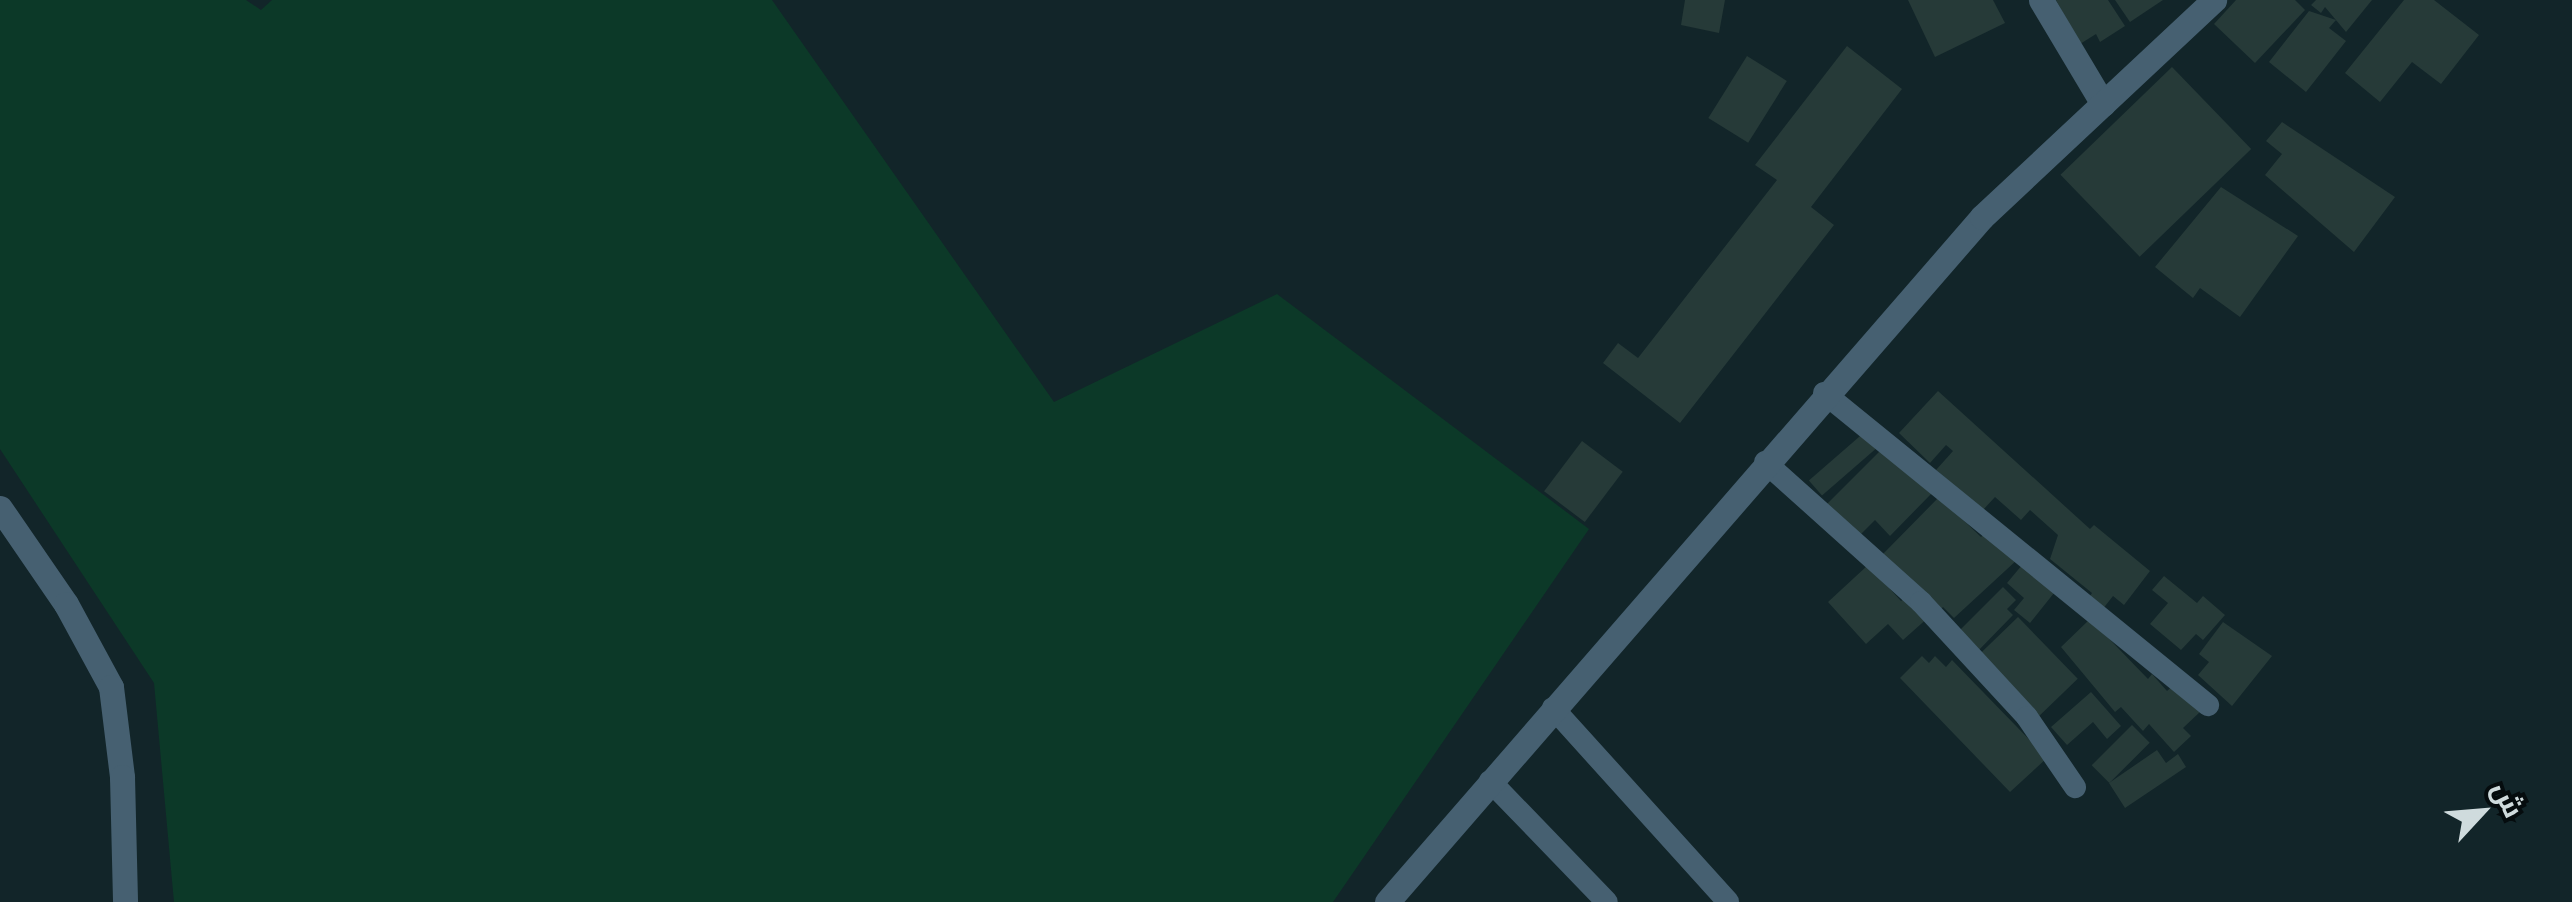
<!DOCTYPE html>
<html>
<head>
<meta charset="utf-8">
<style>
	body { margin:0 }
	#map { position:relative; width:2572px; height:902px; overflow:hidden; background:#122529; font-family:"Exo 2",Cairo,sans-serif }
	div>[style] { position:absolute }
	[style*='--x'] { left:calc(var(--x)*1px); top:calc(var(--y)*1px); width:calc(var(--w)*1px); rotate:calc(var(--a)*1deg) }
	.green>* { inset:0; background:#0c3928 }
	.building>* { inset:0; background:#263a38; transform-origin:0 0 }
	.service>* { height:22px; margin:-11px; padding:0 11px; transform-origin:11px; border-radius:11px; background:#466071 }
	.minor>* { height:25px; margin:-12.5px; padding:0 12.5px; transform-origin:12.5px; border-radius:12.5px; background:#466071 }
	span { translate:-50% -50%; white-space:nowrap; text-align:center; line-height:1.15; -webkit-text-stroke:10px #050c0e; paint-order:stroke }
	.north { position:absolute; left:2432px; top:762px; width:100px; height:100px; -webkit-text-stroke:8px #050c0e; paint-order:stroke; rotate:64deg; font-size:28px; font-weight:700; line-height:40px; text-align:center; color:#cfdbdd }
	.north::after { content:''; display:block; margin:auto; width:35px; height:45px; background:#cfdbdd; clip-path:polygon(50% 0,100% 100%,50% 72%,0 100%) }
</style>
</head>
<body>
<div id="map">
	<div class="green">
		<div style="clip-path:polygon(0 0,246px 0,261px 10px,272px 0,772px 0,1054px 402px,1277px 294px,1589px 529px,1333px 902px,174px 902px,154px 683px,0 449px)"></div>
	</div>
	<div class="building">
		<div style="clip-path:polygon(1685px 0,1725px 0,1719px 33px,1681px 25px)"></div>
		<div style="clip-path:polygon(1908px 0,1993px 0,2005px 23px,1935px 57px)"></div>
		<div style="clip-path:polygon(2056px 0,2108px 0,2125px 26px,2100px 42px,2096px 34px,2080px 44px)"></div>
		<div style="clip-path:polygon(2115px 0,2163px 0,2130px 22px)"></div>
		<div style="clip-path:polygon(2236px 0,2295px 0,2305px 10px,2255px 63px,2214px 24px)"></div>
		<div style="clip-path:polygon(2316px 0,2372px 0,2346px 32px,2325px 7px,2321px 13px,2311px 5px)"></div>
		<div style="clip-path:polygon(2404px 0,2434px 0,2479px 35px,2441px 84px,2412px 62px,2380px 102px,2345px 73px)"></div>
		<div style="clip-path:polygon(2309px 11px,2336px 20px,2329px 28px,2346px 41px,2306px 92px,2269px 62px)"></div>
		<div style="clip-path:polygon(1847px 46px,1902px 89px,1811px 207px,1834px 225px,1680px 423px,1603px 363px,1618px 343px,1638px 358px,1777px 180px,1755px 165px)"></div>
		<div style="left:1747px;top:56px;width:47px;height:73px;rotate:32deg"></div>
		<div style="left:2172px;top:67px;width:114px;height:155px;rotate:46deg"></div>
		<div style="clip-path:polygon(2282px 122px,2395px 197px,2354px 252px,2265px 175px,2282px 154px,2266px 141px)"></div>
		<div style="clip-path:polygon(2221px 187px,2298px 236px,2240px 317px,2200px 288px,2193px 298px,2155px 267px)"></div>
		<div style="clip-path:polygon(1938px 391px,2090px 529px,2094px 525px,2150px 571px,2124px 605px,2113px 596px,2102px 610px,2088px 599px,2092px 593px,2050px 559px,2058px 535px,2030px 510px,2021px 520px,1995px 497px,1983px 510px,1936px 470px,1953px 451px,1946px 445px,1930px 463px,1899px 433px)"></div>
		<div style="left:1867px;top:430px;width:20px;height:77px;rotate:49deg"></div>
		<div style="left:1582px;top:441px;width:51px;height:63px;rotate:37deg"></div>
		<div style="clip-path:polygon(1885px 446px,1932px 493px,1890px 536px,1875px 520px,1857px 538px,1825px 506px)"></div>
		<div style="clip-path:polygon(1939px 497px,1981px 537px,1987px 531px,2018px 559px,1954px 618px,1943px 607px,1938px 612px,1881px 556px)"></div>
		<div style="clip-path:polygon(1868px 565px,1901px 601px,1910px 594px,1930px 616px,1903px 640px,1888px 624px,1866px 644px,1828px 602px)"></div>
		<div style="clip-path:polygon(2022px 565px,2054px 593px,2030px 623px,2014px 610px,2024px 598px,2007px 583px)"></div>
		<div style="clip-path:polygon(2164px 576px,2197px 603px,2203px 596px,2225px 615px,2203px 640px,2196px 634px,2181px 650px,2150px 624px,2168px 603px,2152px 590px)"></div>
		<div style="clip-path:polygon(2003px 587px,2016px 600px,2007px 609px,2013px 615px,1977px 652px,1957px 633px)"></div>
		<div style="left:2018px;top:617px;width:86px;height:59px;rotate:46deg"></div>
		<div style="clip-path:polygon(2090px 619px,2148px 679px,2152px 674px,2167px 691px,2176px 683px,2201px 711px,2183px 728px,2191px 736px,2174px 752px,2149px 724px,2143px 731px,2121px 707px,2115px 712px,2061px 647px)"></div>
		<div style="clip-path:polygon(2223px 622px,2272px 656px,2232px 706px,2198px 675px,2209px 662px,2199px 654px)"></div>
		<div style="clip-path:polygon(1922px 656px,1929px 663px,1935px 656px,1946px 667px,1952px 660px,2047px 758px,2010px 792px,1900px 678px)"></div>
		<div style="clip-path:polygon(2091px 692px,2121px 726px,2107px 739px,2093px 722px,2067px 745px,2051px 727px)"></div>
		<div style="left:2132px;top:725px;width:25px;height:57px;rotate:45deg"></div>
		<div style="clip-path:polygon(2157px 750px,2166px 763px,2178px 754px,2186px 767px,2125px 808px,2109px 783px)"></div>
	</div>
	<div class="service">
		<div style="--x:1824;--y:393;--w:495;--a:39.1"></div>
		<div style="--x:1765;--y:462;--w:210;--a:41.9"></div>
		<div style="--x:1921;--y:602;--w:156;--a:47.3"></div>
		<div style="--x:2027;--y:717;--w:85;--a:55.6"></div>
		<div style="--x:1553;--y:708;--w:261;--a:47.9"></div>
		<div style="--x:1490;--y:781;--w:168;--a:46"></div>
	</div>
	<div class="minor">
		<div style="--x:2041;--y:0;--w:121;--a:59.2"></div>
		<div style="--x:0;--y:508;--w:116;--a:55.5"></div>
		<div style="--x:66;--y:604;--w:94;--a:61.5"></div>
		<div style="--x:111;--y:687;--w:91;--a:83"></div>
		<div style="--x:122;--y:777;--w:125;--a:88.6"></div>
		<div style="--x:1387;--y:902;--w:907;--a:-49.02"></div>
		<div style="--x:1982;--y:217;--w:318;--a:-43.1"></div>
	</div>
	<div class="north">ش</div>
</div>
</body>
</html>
